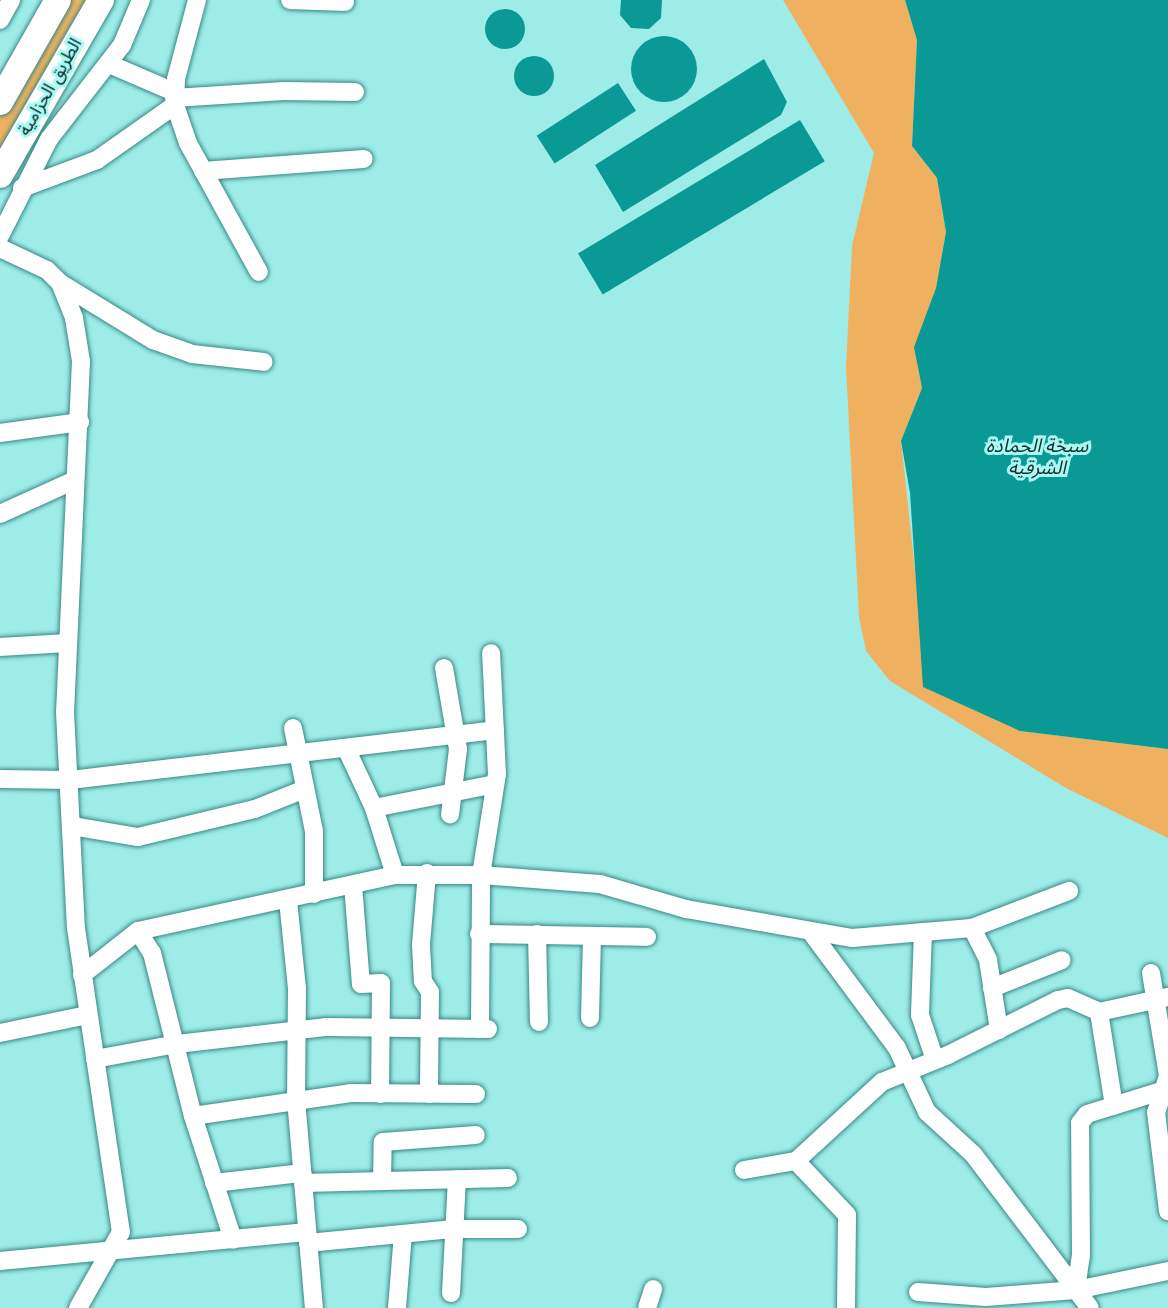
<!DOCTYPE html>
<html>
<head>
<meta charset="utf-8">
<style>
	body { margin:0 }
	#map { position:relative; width:1168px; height:1308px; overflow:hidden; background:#9dece8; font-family:"Public Sans","Noto Sans Arabic",sans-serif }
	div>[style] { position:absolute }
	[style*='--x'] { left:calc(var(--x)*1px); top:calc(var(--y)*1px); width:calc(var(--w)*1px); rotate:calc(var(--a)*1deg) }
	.green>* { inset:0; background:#efb160 }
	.water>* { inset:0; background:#0b9995; transform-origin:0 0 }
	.round { border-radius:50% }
	.roads { filter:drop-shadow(0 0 2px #388885) drop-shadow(0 0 2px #388885) }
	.minor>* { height:18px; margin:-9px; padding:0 9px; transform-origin:9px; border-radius:9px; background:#fff }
	.highway>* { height:26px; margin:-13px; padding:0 13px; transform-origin:13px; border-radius:13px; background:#fff }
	span { translate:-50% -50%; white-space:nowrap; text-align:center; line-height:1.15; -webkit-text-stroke:6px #aaf9f5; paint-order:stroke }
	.street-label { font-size:18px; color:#042726 }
	.water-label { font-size:19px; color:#173130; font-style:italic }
</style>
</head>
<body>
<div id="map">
	<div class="green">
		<div style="clip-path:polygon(66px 0,92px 0,0 159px,0 114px)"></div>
		<div style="clip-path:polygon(783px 0,905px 0,917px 39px,912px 146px,937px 178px,946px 232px,936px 288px,915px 347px,922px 388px,901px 441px,917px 589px,1020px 731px,1168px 749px,1168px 838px,1066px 788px,890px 681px,866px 651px,859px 617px,846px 367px,852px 246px,874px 153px)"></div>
	</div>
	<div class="water">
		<div style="clip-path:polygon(621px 0,662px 0,661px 18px,649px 29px,631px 28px,620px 15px)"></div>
		<div style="clip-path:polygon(905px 0,1168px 0,1168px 749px,1020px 731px,923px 687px,910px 493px,901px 441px,922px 388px,914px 347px,936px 288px,946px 232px,937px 178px,912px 146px,917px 40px)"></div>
		<div class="round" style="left:485px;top:9px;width:40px;height:40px"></div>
		<div class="round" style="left:631px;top:36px;width:66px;height:66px"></div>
		<div class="round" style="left:514px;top:56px;width:40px;height:40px"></div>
		<div style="clip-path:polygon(764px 59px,787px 102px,781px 115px,623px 212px,595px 165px)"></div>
		<div style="left:618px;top:83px;width:33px;height:97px;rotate:57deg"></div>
		<div style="left:800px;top:120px;width:48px;height:259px;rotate:59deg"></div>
	</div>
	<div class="roads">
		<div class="minor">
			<div style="--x:197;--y:0;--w:82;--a:104.9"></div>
			<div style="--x:176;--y:79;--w:26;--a:92"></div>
			<div style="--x:175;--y:105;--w:40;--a:71.1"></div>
			<div style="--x:188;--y:143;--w:147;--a:61.2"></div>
			<div style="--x:290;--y:0;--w:55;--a:2.1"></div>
			<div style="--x:0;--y:20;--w:23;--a:-61"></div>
			<div style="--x:109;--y:64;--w:71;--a:23.3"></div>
			<div style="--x:174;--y:98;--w:110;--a:-3.6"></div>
			<div style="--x:284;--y:91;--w:71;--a:0.8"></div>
			<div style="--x:203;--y:171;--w:161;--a:-4.3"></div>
			<div style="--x:22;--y:188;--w:80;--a:-20.5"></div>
			<div style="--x:97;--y:160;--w:95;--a:-35.2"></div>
			<div style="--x:0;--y:236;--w:109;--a:-63.2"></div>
			<div style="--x:49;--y:139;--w:119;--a:-52.2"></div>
			<div style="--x:122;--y:45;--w:49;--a:-67.1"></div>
			<div style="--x:0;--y:248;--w:52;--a:25.1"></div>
			<div style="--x:47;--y:270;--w:18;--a:45"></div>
			<div style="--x:60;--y:283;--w:38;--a:68"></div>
			<div style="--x:74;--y:318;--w:44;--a:80.8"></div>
			<div style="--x:81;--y:361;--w:351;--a:92.6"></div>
			<div style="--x:65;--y:712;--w:216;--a:87.1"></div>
			<div style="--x:76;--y:928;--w:307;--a:81.6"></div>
			<div style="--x:121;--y:1232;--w:87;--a:119.5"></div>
			<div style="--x:60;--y:283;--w:109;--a:31.5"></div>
			<div style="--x:153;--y:340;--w:41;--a:19.7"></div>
			<div style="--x:192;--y:354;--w:72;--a:6.3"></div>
			<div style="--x:0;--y:433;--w:81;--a:-7.8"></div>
			<div style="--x:0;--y:514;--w:82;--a:-24.4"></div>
			<div style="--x:0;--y:647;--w:67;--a:-3.4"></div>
			<div style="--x:444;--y:668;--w:82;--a:80.2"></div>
			<div style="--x:458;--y:749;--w:66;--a:96.9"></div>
			<div style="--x:293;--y:728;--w:105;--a:78.5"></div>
			<div style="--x:314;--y:831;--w:63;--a:90"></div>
			<div style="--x:346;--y:748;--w:66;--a:65"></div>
			<div style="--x:374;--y:808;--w:70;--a:72.6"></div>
			<div style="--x:0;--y:779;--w:70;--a:0.8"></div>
			<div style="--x:70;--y:780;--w:428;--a:-6.7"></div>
			<div style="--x:374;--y:808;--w:123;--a:-11.2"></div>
			<div style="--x:72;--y:826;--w:67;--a:9.5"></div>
			<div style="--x:138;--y:837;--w:120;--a:-13.5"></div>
			<div style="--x:255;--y:809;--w:54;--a:-21.8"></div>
			<div style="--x:427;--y:873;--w:72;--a:94.8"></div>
			<div style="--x:421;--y:945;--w:36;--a:87"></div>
			<div style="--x:423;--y:981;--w:13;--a:58"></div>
			<div style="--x:430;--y:992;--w:102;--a:90.6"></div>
			<div style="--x:353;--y:885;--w:99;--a:85.4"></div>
			<div style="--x:361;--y:984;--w:20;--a:-3"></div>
			<div style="--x:381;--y:983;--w:111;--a:90.5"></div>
			<div style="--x:288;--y:900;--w:88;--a:84.2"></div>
			<div style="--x:297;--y:988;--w:111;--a:90.5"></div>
			<div style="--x:296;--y:1099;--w:210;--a:85.1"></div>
			<div style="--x:972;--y:928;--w:36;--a:63"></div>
			<div style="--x:988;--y:960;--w:71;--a:81.1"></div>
			<div style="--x:138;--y:931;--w:26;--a:58"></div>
			<div style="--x:152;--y:953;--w:168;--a:75.9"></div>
			<div style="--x:193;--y:1116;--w:130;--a:72.1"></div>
			<div style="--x:923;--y:932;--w:83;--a:92.1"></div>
			<div style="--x:920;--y:1015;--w:47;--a:71.6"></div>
			<div style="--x:479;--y:934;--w:168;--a:1"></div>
			<div style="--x:537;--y:934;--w:88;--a:88.7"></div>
			<div style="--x:813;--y:935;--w:141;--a:53.4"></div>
			<div style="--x:897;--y:1048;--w:71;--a:64.9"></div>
			<div style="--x:927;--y:1112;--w:62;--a:42.4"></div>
			<div style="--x:973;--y:1154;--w:193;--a:52.8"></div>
			<div style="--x:1151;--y:973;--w:104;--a:80.6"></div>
			<div style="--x:1168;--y:1076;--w:38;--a:108"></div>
			<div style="--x:1156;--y:1112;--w:100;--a:83.1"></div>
			<div style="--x:82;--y:975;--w:71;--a:-38.2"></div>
			<div style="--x:138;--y:931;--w:263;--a:-12.3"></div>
			<div style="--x:395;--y:875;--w:86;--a:0"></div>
			<div style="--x:481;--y:875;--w:119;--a:4.3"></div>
			<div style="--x:600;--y:884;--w:90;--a:16.2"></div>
			<div style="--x:686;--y:909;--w:169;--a:9.9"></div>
			<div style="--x:852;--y:938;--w:120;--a:-4.8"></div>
			<div style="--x:972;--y:928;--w:104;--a:-20.9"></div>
			<div style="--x:992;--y:988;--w:75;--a:-21.8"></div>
			<div style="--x:1099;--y:1012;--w:95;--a:80.9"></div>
			<div style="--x:590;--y:1018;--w:82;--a:-88.6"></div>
			<div style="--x:480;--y:1029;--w:154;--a:-89.6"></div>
			<div style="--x:481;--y:875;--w:102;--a:-81"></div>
			<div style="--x:497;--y:774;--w:121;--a:-92.8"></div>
			<div style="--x:0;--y:1033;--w:90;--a:-11.6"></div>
			<div style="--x:95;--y:1059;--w:83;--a:-10.4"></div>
			<div style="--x:177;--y:1044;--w:151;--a:-6.5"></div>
			<div style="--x:327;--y:1027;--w:161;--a:0.7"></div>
			<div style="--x:193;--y:1116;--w:159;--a:-8.3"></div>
			<div style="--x:350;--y:1093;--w:126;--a:0.5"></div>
			<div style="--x:796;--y:1161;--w:74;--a:46.6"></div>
			<div style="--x:847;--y:1215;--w:93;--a:90.6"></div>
			<div style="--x:744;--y:1170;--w:53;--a:-9.8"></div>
			<div style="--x:796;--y:1161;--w:117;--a:-42.6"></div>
			<div style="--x:882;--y:1082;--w:71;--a:-22.2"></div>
			<div style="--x:948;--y:1055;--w:123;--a:-26.6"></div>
			<div style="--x:1058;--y:1000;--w:10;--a:-11"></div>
			<div style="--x:1068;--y:998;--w:34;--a:24"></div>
			<div style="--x:1099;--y:1012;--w:71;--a:-12.3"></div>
			<div style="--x:382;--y:1181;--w:39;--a:-89"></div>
			<div style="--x:383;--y:1142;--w:93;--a:-4.3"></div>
			<div style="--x:214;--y:1183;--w:89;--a:-6.5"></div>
			<div style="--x:303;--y:1183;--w:205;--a:-1.4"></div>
			<div style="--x:308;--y:1243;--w:147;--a:-5.5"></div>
			<div style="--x:454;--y:1229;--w:64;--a:0"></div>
			<div style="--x:0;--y:1261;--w:308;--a:-5.4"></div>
			<div style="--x:1076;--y:1290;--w:34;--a:-82"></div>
			<div style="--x:1081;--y:1256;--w:133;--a:-90.4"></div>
			<div style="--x:1080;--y:1123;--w:11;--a:-52"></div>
			<div style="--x:1087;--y:1114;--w:85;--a:-17.2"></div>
			<div style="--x:918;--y:1292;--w:68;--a:4.2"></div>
			<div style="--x:986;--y:1297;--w:90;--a:-4.4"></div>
			<div style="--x:1076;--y:1290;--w:94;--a:-11.7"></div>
			<div style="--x:451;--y:1293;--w:114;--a:-87"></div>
			<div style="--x:397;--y:1308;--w:74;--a:-85.4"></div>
			<div style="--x:647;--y:1308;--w:20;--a:-72"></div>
		</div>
		<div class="highway">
			<div style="--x:0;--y:102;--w:117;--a:-60.4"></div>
			<div style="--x:0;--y:175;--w:202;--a:-60"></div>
		</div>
	</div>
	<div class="street-label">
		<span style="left:50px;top:87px;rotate:-60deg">الطريق الحزامية</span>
	</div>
	<div class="water-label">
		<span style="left:1037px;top:457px">سبخة الحمادة<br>الشرقية</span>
	</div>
</div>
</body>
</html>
